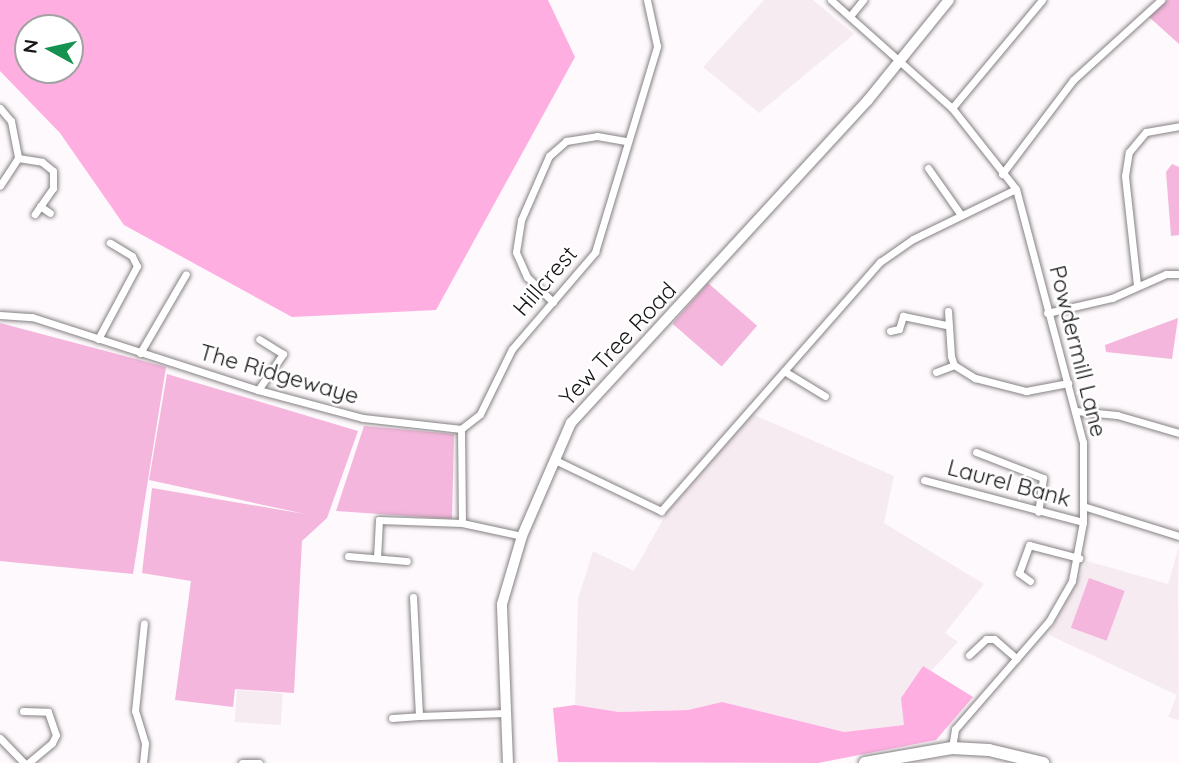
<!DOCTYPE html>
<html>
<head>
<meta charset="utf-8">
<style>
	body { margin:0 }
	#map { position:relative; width:1179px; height:763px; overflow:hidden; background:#fef9fc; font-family:Quicksand,sans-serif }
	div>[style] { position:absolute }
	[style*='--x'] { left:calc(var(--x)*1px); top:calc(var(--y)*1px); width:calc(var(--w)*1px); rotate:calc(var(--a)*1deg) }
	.built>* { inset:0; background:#f7ebf2; transform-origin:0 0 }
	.green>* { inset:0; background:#f4b6dc; transform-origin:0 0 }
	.forest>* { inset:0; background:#feaee1 }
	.roads { filter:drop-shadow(0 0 2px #858183) drop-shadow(0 0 2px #858183) }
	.street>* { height:7px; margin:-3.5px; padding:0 3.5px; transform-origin:3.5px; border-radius:3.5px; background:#fff }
	.secondary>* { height:10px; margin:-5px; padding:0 5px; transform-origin:5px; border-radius:5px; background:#fff }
	.highway>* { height:12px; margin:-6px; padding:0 6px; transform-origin:6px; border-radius:6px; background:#fff }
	span { translate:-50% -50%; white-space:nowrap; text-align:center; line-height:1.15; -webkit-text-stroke:5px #fff; paint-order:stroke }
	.street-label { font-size:23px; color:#181617 }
	.north { position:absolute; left:14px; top:14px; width:70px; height:70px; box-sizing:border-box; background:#fff; border:2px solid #a3a2a2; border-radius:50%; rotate:278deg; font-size:19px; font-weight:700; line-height:28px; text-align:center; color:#181617 }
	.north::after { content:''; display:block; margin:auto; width:24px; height:32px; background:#15924f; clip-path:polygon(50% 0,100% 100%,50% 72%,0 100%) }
</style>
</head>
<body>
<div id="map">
	<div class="built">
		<div style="clip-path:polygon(764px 0,813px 0,854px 34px,759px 113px,703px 67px)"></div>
		<div style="clip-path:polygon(752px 414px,894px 476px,884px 523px,984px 584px,945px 633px,958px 642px,931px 671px,923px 667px,905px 725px,844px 732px,722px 702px,688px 710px,619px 712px,575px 705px,578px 599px,593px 551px,634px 571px,666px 514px)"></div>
		<div style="clip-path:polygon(1179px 546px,1178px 587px,1179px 720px,1168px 717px,1177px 695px,1049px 635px,1087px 561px,1168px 584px)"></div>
		<div style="left:237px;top:690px;width:46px;height:32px;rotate:4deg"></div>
	</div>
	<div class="green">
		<div style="clip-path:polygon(1167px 0,1179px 0,1179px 44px,1149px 17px)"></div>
		<div style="clip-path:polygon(1172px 164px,1179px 167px,1179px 235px,1171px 236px,1166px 172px)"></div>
		<div style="left:708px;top:283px;width:65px;height:54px;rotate:41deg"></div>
		<div style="clip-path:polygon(1178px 318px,1172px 359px,1106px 352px,1105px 345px)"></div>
		<div style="clip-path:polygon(0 323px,166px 367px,133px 574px,0 561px)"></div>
		<div style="clip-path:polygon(167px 374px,358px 431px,327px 518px,302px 541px,294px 693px,235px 689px,233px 707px,175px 700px,191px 581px,142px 573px,152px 488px,305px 514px,149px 480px)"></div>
		<div style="clip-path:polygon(364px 426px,454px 434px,452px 519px,336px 511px)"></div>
		<div style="left:1089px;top:578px;width:38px;height:53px;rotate:20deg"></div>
	</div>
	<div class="forest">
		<div style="clip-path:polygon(evenodd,0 0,548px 0,575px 57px,436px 310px,292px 317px,124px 225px,60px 133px,0 71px,0 0,70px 28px,70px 70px,28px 70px,28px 28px,70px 28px)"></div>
		<div style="clip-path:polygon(923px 666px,973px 697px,936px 740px,818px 763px,558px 762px,553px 708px,575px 705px,619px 712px,688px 710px,722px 702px,844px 732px,904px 725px,901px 698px)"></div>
	</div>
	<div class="roads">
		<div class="street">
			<div style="--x:831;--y:0;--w:162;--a:41.8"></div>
			<div style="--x:952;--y:108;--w:103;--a:51.7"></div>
			<div style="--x:1016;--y:189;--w:262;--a:75.2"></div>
			<div style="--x:1083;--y:442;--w:80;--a:90"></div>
			<div style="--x:1083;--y:522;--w:60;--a:100.6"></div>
			<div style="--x:1072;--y:581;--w:46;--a:119.9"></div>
			<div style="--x:1049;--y:621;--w:143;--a:131"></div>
			<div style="--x:955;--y:729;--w:19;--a:99"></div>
			<div style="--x:850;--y:16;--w:21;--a:-51"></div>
			<div style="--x:0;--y:108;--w:17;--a:50"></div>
			<div style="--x:11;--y:121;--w:38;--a:79"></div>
			<div style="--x:18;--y:158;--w:33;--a:123"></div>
			<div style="--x:952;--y:108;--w:141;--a:-50.2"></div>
			<div style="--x:18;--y:158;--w:24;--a:9"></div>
			<div style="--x:42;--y:162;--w:14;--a:39"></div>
			<div style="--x:53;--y:171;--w:17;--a:90"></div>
			<div style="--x:53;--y:188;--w:32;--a:125"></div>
			<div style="--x:928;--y:168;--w:57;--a:54.9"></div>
			<div style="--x:1002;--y:174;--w:118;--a:-52.9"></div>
			<div style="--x:1073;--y:80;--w:119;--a:-42.3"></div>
			<div style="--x:40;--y:206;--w:12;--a:35"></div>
			<div style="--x:1137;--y:285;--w:110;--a:-96.3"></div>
			<div style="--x:1125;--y:176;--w:24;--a:-81"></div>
			<div style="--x:1129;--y:152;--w:26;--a:-50"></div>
			<div style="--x:1146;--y:132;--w:34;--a:-10"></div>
			<div style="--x:553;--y:302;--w:36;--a:-136"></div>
			<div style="--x:527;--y:277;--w:27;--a:-114"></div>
			<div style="--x:516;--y:252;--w:32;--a:-81"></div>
			<div style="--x:521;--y:220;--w:70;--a:-66.4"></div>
			<div style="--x:549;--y:156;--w:23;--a:-41"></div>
			<div style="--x:566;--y:141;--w:31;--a:-9"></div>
			<div style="--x:597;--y:136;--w:29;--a:10"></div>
			<div style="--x:948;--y:311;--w:45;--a:86.2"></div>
			<div style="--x:951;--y:356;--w:9;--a:72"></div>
			<div style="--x:954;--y:365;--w:25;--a:32"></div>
			<div style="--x:975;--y:378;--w:53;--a:14.3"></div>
			<div style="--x:1026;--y:391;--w:43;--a:-10.8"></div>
			<div style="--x:1047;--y:313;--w:67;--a:-13"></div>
			<div style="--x:1112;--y:298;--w:59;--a:-24"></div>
			<div style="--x:1166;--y:274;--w:13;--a:0"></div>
			<div style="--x:0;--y:315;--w:32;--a:4"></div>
			<div style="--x:32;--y:317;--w:237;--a:17.9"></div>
			<div style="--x:258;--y:390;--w:109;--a:14.9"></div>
			<div style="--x:363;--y:418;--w:99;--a:6.4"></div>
			<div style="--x:461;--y:429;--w:94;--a:89.4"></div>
			<div style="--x:462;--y:523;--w:61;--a:12.2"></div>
			<div style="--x:890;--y:331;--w:9;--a:-13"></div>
			<div style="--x:899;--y:329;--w:14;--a:-73"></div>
			<div style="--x:903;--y:316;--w:44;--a:11.8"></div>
			<div style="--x:98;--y:339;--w:83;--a:-61.9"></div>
			<div style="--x:137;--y:266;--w:11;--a:-117"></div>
			<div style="--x:132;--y:256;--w:26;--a:-149"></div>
			<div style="--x:140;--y:353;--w:91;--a:-59.8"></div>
			<div style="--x:784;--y:371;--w:48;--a:31.4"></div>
			<div style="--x:936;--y:372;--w:19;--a:-21"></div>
			<div style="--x:258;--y:390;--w:44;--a:-55.2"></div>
			<div style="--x:283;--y:354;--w:28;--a:-148"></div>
			<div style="--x:1076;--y:411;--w:41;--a:5.6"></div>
			<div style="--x:1117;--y:415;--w:65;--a:16.2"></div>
			<div style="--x:461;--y:429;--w:24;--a:-38"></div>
			<div style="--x:480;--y:414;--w:72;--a:-63.8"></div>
			<div style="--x:512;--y:349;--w:128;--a:-49.4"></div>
			<div style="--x:595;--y:252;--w:215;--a:-73.2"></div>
			<div style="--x:657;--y:46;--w:47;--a:-102.3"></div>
			<div style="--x:976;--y:452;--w:72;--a:21.2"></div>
			<div style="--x:1043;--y:478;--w:34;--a:98"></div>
			<div style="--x:555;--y:460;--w:118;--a:25.7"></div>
			<div style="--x:661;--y:511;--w:332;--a:-48.7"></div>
			<div style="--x:880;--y:262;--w:40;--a:-34.9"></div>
			<div style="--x:913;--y:239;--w:114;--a:-25.9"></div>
			<div style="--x:924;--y:480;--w:164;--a:14.8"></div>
			<div style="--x:1083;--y:506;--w:101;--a:17.4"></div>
			<div style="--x:348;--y:556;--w:59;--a:4.8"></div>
			<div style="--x:377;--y:558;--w:38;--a:-87"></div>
			<div style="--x:379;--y:520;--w:83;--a:2.1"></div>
			<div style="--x:1030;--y:581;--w:14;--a:-144"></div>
			<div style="--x:1019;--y:573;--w:30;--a:-70"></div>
			<div style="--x:1029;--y:545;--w:52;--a:14.6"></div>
			<div style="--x:413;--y:597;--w:119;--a:87.1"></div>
			<div style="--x:419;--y:716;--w:86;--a:-2"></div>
			<div style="--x:969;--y:655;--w:23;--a:-43"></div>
			<div style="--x:986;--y:639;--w:8;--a:0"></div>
			<div style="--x:994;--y:639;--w:30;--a:41"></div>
			<div style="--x:23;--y:711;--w:25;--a:2"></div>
			<div style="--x:48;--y:712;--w:24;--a:71"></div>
			<div style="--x:56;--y:735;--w:9;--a:117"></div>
			<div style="--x:52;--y:743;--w:31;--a:140"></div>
			<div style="--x:392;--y:718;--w:27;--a:-4"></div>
			<div style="--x:0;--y:738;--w:35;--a:46"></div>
			<div style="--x:143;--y:763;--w:20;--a:-84"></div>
			<div style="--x:145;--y:743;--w:34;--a:-107"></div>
			<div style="--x:135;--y:711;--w:88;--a:-84.2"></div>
			<div style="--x:242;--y:763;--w:17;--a:0"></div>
		</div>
		<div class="secondary">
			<div style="--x:508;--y:763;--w:159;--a:-92.2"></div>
			<div style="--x:502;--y:604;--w:71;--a:-73.6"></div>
			<div style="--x:522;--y:536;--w:123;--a:-66.6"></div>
			<div style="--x:571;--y:423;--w:439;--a:-47.4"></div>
			<div style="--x:868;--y:100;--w:129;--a:-51"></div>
		</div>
		<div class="highway">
			<div style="--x:865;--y:763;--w:88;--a:-9.8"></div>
			<div style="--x:952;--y:748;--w:37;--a:3"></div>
			<div style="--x:989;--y:750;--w:56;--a:13.5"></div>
		</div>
	</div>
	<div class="street-label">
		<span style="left:545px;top:281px;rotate:-49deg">Hillcrest</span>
		<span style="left:618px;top:344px;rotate:-47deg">Yew Tree Road</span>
		<span style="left:1078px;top:351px;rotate:76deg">Powdermill Lane</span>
		<span style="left:279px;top:374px;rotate:16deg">The Ridgewaye</span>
		<span style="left:1009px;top:483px;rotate:15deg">Laurel Bank</span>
	</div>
	<div class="north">N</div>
</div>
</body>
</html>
